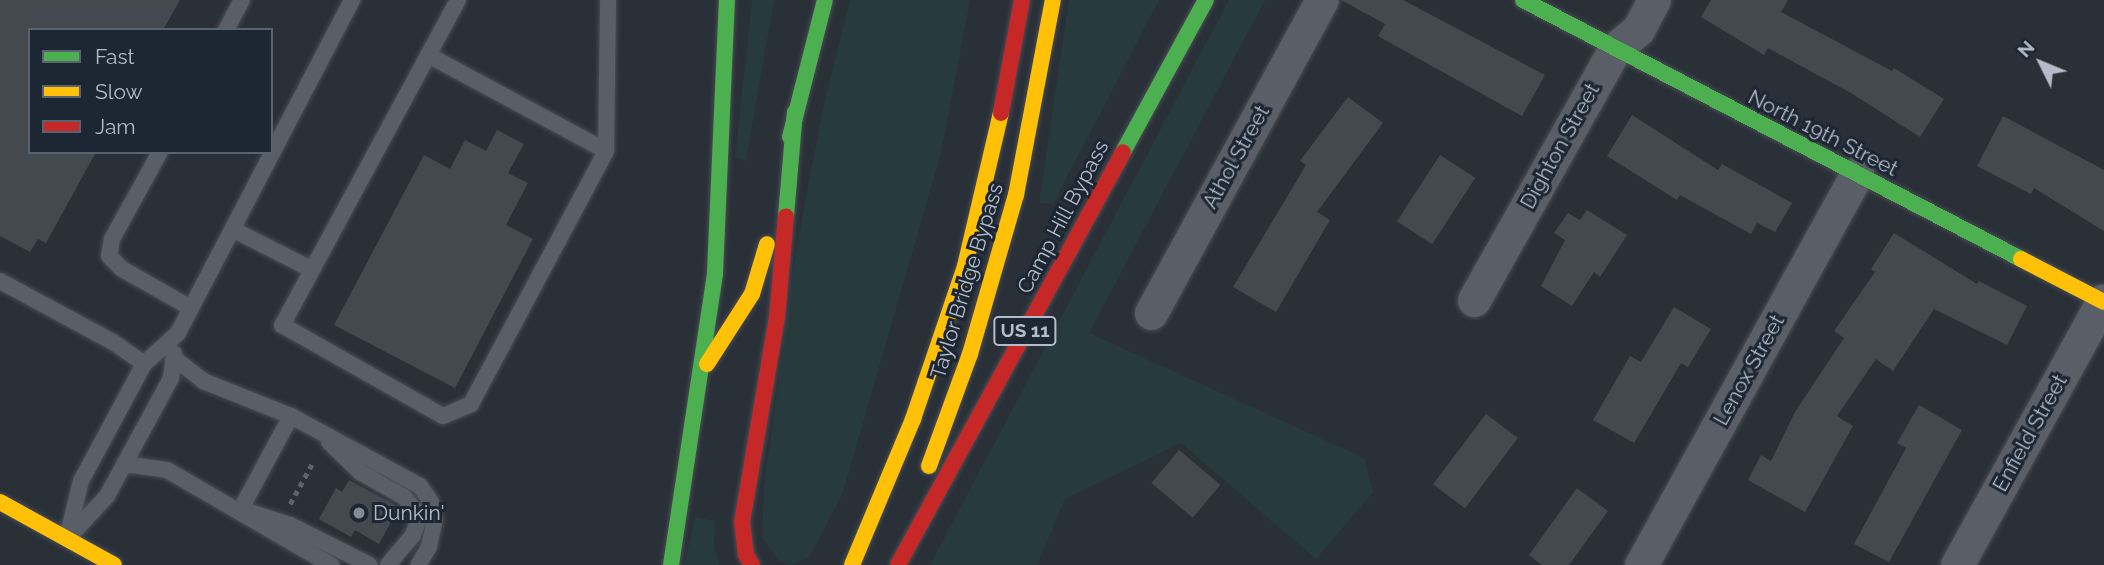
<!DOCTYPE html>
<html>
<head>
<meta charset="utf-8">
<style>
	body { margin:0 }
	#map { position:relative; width:2104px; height:565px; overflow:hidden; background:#2a3038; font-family:Raleway,sans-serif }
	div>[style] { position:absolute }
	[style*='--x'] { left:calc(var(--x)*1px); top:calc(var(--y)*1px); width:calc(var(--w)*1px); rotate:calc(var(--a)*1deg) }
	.green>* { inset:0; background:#273a3e }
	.building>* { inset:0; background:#444950; transform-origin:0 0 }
	.path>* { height:4.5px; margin-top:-2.25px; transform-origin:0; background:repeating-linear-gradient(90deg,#5d636a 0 5px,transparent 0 10px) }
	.roads { filter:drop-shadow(0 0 2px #484c53) drop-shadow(0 0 2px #484c53) }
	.lane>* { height:16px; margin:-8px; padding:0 8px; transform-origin:8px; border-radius:8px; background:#5a5e66 }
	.street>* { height:33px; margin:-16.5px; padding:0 16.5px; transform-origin:16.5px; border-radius:16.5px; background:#5a5e66 }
	.fast>* { height:16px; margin:-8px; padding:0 8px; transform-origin:8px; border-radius:8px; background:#4caf50 }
	.slow>* { height:16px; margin:-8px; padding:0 8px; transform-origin:8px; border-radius:8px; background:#ffc107 }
	.jam>* { height:16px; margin:-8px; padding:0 8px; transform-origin:8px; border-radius:8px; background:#c62828 }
	.dots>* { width:19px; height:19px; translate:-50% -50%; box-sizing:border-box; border:4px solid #1d2633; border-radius:50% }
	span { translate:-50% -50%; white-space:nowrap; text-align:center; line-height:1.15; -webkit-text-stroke:6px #1d2633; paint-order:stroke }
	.shield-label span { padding:2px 5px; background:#1d2633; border:2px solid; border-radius:5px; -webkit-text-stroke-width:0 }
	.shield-label { font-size:19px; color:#b4bcc9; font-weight:700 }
	.street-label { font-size:21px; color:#b4bcc9 }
	.poi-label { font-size:21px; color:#b4bcc9 }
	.left { translate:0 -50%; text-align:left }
	.legend { position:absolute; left:28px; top:28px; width:245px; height:126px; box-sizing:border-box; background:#1d2633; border:2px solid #59626f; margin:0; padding:9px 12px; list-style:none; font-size:21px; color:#b4bcc9 }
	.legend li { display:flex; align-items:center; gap:14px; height:35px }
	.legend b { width:35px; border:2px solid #59626f }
	.north { position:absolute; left:2006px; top:28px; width:70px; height:70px; -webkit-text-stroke:5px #1d2633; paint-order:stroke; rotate:313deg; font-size:19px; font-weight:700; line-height:28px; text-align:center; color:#b4bcc9 }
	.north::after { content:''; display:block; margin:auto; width:24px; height:32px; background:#b4bcc9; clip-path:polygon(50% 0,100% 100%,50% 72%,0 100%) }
</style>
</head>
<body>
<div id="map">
	<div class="green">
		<div style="clip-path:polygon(752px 0,774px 0,746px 161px,735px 157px)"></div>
		<div style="clip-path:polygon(850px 0,970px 0,941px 153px,843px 492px,810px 556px,791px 565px,779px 561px,762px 538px,764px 485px,797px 245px,823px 108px)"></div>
		<div style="clip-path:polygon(1069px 0,1159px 0,1053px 204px,1039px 203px)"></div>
		<div style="clip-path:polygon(1229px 0,1265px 0,1089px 333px,1364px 458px,1373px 492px,1316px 559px,1181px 443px,1065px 499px,1037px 565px,930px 565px)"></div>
		<div style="clip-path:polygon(695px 517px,715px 521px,714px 548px,720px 565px,684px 565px)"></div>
	</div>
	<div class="building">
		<div style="clip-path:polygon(0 0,180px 0,163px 30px,30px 30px,30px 152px,96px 152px,46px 243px,38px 239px,30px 252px,0 236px)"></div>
		<div style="clip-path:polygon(1341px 0,1403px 0,1545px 75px,1522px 116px,1378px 36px,1385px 24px)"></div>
		<div style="clip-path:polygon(1711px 0,1788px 0,1781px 12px,1892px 71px,1894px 68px,1944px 99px,1920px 137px,1851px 93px,1768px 48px,1764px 55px,1701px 17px)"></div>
		<div style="clip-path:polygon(1348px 97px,1383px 123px,1317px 212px,1330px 220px,1276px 312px,1233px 287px,1306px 165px,1300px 161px)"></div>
		<div style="clip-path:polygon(1632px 115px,1718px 170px,1722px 164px,1792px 203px,1775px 232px,1757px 223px,1751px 234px,1680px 195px,1677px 200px,1607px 156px)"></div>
		<div style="clip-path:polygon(2003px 116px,2104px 170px,2104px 231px,2034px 188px,2031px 194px,1977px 166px)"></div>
		<div style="clip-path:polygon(497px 130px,524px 144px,508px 173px,528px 183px,506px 225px,533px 239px,455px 388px,334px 325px,424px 155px,450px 169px,465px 140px,486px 151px)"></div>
		<div style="left:1440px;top:155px;width:42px;height:79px;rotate:33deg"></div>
		<div style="clip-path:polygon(1587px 210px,1627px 235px,1600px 277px,1594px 272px,1572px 306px,1541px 286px,1565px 240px,1554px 233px,1568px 213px,1580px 220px)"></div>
		<div style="clip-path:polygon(1894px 233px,1977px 284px,1979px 281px,2027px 306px,2007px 345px,1934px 309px,1893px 371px,1876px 359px,1837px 416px,1853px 426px,1805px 512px,1748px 480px,1761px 455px,1771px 461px,1795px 412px,1844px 338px,1834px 331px,1875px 272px,1871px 269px)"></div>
		<div style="clip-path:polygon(1674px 307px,1711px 329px,1688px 367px,1681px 363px,1634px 443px,1593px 420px,1630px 356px,1641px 362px)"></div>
		<div style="clip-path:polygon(1919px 405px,1962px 430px,1889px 562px,1854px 544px,1906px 448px,1897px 443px)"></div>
		<div style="left:1486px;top:414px;width:40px;height:88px;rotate:37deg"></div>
		<div style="left:1179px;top:450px;width:54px;height:43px;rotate:40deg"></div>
		<div style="clip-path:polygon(349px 480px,399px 507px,379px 544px,355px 530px,351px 537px,319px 519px,336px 488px,342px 492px)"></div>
		<div style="clip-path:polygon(1577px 488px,1608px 511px,1569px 565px,1542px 565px,1529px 555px)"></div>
	</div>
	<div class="path">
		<div style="--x:290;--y:504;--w:48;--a:-61.3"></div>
	</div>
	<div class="roads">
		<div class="lane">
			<div style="--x:458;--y:0;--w:370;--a:118.4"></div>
			<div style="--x:282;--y:325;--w:185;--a:29.5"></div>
			<div style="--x:443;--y:416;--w:30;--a:-23"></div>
			<div style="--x:471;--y:404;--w:287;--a:-61.9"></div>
			<div style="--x:606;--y:151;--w:151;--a:-89.2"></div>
			<div style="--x:226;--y:30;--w:34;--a:-62"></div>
			<div style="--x:428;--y:55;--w:202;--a:28.3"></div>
			<div style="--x:160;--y:152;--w:99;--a:118.9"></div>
			<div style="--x:112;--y:239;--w:17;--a:100"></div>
			<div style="--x:109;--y:256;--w:18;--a:45"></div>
			<div style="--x:122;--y:269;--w:79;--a:29.5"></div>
			<div style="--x:234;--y:230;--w:86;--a:26.9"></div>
			<div style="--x:0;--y:281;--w:128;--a:28.4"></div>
			<div style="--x:113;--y:342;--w:38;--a:35"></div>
			<div style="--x:174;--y:358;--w:37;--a:38"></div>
			<div style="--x:203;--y:381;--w:95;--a:21.7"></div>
			<div style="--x:291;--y:416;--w:147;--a:28.5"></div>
			<div style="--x:420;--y:486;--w:19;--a:55"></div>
			<div style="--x:431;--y:502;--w:18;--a:77"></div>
			<div style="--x:435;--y:520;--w:28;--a:103"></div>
			<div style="--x:429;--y:547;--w:21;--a:121"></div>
			<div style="--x:291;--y:416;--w:106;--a:118.3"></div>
			<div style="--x:241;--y:509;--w:52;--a:18.1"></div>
			<div style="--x:290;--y:525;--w:89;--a:26.6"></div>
			<div style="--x:329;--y:442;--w:43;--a:44.1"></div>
			<div style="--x:360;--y:472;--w:51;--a:29.6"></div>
			<div style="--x:404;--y:497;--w:16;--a:50"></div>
			<div style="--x:414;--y:509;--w:13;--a:72"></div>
			<div style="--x:418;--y:521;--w:15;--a:110"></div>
			<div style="--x:413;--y:535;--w:39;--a:130"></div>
			<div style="--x:124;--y:464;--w:43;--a:7.9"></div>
			<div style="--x:167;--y:470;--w:190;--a:30.1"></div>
			<div style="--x:69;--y:537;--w:56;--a:-47.2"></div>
			<div style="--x:107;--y:496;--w:134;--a:-61.5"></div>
			<div style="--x:171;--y:378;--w:25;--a:-83"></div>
			<div style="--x:67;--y:538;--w:59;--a:-76.2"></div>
			<div style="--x:81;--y:481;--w:133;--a:-61.7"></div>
			<div style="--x:144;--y:364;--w:46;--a:-42.4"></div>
			<div style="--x:178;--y:333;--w:376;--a:-62.4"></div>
		</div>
		<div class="street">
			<div style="--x:1474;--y:300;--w:288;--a:-60.7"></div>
			<div style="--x:1615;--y:49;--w:30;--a:-40"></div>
			<div style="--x:1638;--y:30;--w:34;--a:-62"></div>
			<div style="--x:1151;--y:313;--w:357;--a:-61.4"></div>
			<div style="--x:1641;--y:565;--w:447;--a:-61.1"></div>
			<div style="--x:1957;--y:565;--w:302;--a:-61.1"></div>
		</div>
		<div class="fast">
			<div style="--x:1523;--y:0;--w:561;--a:27.48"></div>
			<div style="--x:790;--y:137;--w:141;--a:-75.7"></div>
			<div style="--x:1123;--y:152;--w:173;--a:-61.4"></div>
			<div style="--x:786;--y:216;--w:104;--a:-85.1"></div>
			<div style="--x:671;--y:565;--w:295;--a:-81.4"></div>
			<div style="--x:715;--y:273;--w:273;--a:-87.5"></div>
		</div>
		<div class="slow">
			<div style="--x:2021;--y:259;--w:93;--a:27.4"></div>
			<div style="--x:707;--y:364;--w:83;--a:-57.3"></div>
			<div style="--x:752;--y:294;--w:52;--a:-73.3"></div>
			<div style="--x:929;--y:466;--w:119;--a:-69.9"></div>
			<div style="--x:970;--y:354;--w:166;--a:-73.9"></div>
			<div style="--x:1016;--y:195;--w:198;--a:-79.3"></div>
			<div style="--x:0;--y:502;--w:130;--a:28.9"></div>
			<div style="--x:852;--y:565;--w:158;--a:-67.3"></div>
			<div style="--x:913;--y:419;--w:162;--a:-71.2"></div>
			<div style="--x:965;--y:266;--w:157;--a:-76.8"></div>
		</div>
		<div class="jam">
			<div style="--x:1001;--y:113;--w:115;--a:-79.5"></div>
			<div style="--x:752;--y:565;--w:12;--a:-121"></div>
			<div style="--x:746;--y:555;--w:33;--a:-97"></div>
			<div style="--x:742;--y:522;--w:207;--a:-80.3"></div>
			<div style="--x:777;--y:318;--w:102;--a:-85"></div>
			<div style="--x:898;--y:565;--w:470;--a:-61.4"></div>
		</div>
	</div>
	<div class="dots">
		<div style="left:359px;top:513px;background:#848b96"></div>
	</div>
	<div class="shield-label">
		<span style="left:1025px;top:331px">US 11</span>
	</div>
	<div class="street-label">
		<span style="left:1823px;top:133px;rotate:27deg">North 19th Street</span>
		<span style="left:1560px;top:146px;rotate:-61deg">Dighton Street</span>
		<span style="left:1236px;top:157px;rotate:-61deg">Athol Street</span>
		<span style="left:1063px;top:217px;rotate:-62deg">Camp Hill Bypass</span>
		<span style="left:967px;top:281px;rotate:-73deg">Taylor Bridge Bypass</span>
		<span style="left:1749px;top:370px;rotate:-61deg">Lenox Street</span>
		<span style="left:2030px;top:433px;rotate:-61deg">Enfield Street</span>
	</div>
	<div class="poi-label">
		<span class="left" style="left:373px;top:513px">Dunkin'</span>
	</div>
	<ul class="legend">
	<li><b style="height:9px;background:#4caf50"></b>Fast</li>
	<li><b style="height:9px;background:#ffc107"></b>Slow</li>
	<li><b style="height:9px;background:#c62828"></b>Jam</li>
	</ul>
	<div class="north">N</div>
</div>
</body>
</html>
